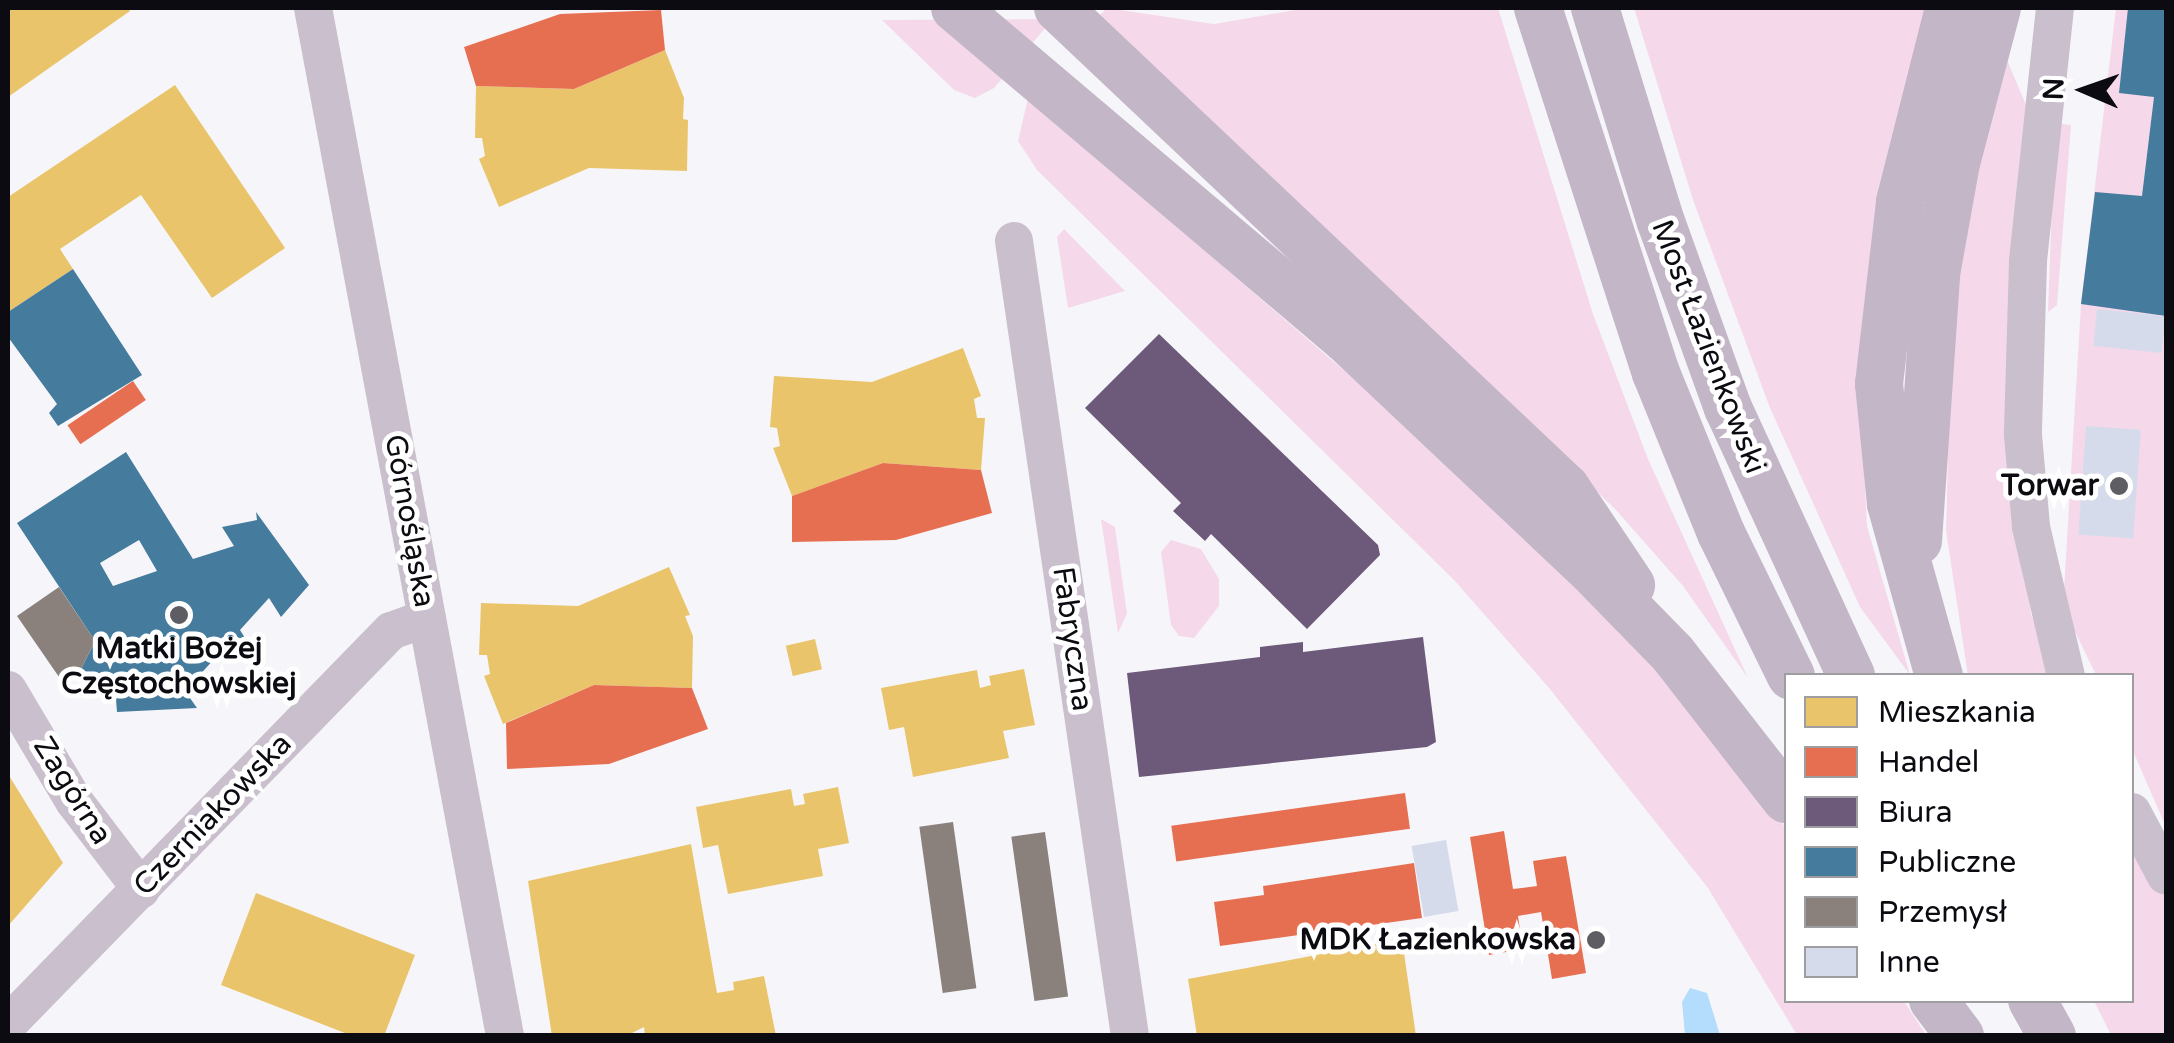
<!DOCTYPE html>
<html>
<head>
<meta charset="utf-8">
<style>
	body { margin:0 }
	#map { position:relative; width:2174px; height:1043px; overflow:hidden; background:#f6f6fa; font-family:"Varela Round",sans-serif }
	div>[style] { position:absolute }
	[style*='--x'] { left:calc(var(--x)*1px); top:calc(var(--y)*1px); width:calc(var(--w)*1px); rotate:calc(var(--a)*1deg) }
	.green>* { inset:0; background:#f5d9eb }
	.water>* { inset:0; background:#b4dcfc }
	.homes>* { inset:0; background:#e9c46a; transform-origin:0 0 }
	.shops>* { inset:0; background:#e76f51; transform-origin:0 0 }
	.offices>* { inset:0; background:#6d597a }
	.public>* { inset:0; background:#457b9d }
	.industry>* { inset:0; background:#8a817c; transform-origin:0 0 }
	.building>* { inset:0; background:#d6dbeb; transform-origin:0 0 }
	.minor>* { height:38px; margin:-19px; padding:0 19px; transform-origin:19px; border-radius:19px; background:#cabfcd }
	.major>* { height:48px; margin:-24px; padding:0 24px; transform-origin:24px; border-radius:24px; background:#c3b6c7 }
	.dots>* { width:28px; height:28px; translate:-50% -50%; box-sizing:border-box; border:5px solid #fff; border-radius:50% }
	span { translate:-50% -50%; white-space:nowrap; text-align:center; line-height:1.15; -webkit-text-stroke:10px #fff; paint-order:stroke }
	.street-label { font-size:30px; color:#0c0b11 }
	.poi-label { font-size:30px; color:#0c0b11; font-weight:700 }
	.right { translate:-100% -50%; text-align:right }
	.frame { position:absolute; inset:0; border:10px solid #0c0b11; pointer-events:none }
	.legend { position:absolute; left:1784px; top:673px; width:350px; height:330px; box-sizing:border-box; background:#fff; border:2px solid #9e9da0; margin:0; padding:12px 18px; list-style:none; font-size:30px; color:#0c0b11 }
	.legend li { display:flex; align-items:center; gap:20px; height:50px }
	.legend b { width:50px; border:2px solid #9e9da0 }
	.north { position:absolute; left:2034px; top:40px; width:100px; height:100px; -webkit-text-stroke:8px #fff; paint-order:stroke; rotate:272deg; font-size:28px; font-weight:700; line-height:40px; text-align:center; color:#0c0b11 }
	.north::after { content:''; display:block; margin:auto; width:35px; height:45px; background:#0c0b11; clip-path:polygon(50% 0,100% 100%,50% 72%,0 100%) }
</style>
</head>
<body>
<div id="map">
	<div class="green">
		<div style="clip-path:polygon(1107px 8px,1214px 24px,1307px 8px,1498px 8px,1593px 314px,1648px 459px,1748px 678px,1683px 586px,1616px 510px,1099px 16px)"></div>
		<div style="clip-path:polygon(1634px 8px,1928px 8px,1859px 369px,1867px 526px,1910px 675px,1860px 607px,1770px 408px,1693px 200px)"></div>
		<div style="clip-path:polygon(2116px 8px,2166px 8px,2166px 827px,2132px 749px,2132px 676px,2096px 675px,2063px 607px,2081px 304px)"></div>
		<div style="clip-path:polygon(1053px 19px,994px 88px,975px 98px,954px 90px,882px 20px)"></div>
		<div style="clip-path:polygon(2007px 60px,2029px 112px,2017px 514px,2031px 614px,2055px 675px,1968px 676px,1946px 531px,1953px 269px)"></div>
		<div style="clip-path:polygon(1028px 98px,1442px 455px,1581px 586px,1708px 728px,1786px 828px,1786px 1000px,1904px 1001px,1926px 1035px,1797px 1035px,1708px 888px,1549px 688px,1454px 580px,1037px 170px,1018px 141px)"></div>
		<div style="clip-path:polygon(2055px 123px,2071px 125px,2057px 305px,2048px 312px)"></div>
		<div style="clip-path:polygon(1064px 229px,1125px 291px,1068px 308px,1057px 237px)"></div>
		<div style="clip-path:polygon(1101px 519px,1115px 527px,1127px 614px,1118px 633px)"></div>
		<div style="clip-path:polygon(1171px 540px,1201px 549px,1219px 579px,1219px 606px,1194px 638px,1179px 636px,1171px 625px,1161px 552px)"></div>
		<div style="clip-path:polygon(2132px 833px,2166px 898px,2166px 1035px,2111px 1035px,2094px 1001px,2132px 1000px)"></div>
	</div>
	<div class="water">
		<div style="clip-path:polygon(1690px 988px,1707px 993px,1720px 1035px,1685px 1035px,1682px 1002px)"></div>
	</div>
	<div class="homes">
		<div style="clip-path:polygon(8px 8px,128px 8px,130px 11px,8px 97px)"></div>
		<div style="clip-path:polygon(665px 50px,684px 98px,683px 119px,688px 120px,687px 171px,589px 168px,499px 207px,479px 159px,485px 156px,482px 138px,475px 138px,476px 86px,574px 89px)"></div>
		<div style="clip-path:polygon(175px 85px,285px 248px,212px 298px,141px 195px,60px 249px,73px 269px,8px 312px,8px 197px)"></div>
		<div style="clip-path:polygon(963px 348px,981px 396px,974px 399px,977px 418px,985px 418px,981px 470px,883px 463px,792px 496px,773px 448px,780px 446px,777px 428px,770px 427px,774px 376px,872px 382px)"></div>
		<div style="clip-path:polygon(669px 567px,690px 615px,685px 616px,693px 636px,692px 688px,594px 685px,503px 724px,484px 676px,490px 674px,487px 655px,479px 655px,481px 603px,578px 606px)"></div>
		<div style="left:815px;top:639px;width:31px;height:30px;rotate:77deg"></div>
		<div style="clip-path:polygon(1024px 669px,1035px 725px,1003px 731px,1009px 758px,913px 777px,904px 727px,889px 730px,881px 688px,977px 670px,980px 688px,991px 685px,989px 676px)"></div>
		<div style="clip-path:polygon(8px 774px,63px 863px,8px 926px)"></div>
		<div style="clip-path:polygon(838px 787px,849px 843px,818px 849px,823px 876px,728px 894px,718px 845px,703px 848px,696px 807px,791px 789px,794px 806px,805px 804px,803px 794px)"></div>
		<div style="clip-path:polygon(691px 844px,717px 993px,734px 990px,733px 982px,764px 976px,776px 1036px,645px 1036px,644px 1027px,626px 1036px,552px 1036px,528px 881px)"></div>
		<div style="clip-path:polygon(256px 893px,415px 955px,384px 1036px,345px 1033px,221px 985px)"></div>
		<div style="clip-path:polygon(1402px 939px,1416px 1036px,1197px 1036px,1188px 979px)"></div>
	</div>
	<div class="shops">
		<div style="clip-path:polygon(661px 10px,665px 50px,574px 89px,476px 86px,464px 47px,560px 14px)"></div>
		<div style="left:133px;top:381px;width:23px;height:79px;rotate:56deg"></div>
		<div style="clip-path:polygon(883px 463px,981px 470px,992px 513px,896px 540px,792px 542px,792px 496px)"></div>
		<div style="clip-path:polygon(594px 685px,692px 688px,708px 729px,609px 764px,507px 769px,506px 723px)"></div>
		<div style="left:1405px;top:793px;width:36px;height:236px;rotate:82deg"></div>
		<div style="clip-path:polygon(1504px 831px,1513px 889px,1537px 886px,1533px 861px,1566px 856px,1586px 973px,1552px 979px,1541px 912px,1518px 916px,1523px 949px,1489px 955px,1470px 837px)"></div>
		<div style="clip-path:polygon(1414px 863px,1422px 918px,1220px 946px,1214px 902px,1264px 895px,1263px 886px)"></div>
	</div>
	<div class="offices">
		<div style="clip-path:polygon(1159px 334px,1378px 545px,1380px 555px,1307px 629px,1211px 534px,1205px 541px,1173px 511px,1181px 503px,1085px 408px)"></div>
		<div style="clip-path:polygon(1423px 637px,1436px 742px,1427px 747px,1139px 777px,1127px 673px,1260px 657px,1260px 647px,1303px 642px,1303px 652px)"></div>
	</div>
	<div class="public">
		<div style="clip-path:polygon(2128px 8px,2166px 8px,2166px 316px,2081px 304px,2095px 192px,2142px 196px,2154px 97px,2119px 93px)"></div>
		<div style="clip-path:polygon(73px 269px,142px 375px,58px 426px,49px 413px,57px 404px,8px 337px,8px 312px)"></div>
		<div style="clip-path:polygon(evenodd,126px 452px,193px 559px,234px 546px,222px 527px,257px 520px,256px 512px,309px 585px,281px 617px,269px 598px,240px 630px,250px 646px,216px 657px,185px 691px,197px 708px,117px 712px,115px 687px,89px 688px,79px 673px,95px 641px,17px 523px,126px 452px,139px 540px,157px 571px,113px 586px,100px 563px,139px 540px)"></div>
	</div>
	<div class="industry">
		<div style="clip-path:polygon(59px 587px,95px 641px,79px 673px,59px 677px,17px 616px)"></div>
		<div style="left:953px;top:822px;width:168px;height:34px;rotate:82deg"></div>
		<div style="left:1045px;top:832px;width:166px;height:34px;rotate:82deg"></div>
	</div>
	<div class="building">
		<div style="left:2097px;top:309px;width:69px;height:37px;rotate:6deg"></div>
		<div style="left:2086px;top:426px;width:55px;height:109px;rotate:4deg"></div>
		<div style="left:1446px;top:840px;width:72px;height:35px;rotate:80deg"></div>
	</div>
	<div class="minor">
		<div style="--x:313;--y:8;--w:1046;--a:79.42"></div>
		<div style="--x:2055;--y:8;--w:255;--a:96.1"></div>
		<div style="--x:2028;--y:262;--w:173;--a:91.7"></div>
		<div style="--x:2023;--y:435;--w:92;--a:85"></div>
		<div style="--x:2031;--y:527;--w:153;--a:76.8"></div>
		<div style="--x:1014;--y:241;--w:803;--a:81.7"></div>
		<div style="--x:8;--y:690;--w:129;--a:59.3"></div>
		<div style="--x:74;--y:801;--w:111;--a:52.7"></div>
		<div style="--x:2132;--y:812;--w:72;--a:62"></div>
		<div style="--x:8;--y:1024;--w:549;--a:-45.74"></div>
		<div style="--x:391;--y:631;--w:38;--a:-20"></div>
	</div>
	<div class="major">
		<div style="--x:955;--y:8;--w:512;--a:40.25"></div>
		<div style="--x:1346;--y:339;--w:344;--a:43.3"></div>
		<div style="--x:1596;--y:575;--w:110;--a:45.7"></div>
		<div style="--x:1673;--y:654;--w:184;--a:52.1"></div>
		<div style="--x:1058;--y:8;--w:699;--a:43.38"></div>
		<div style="--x:1566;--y:488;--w:117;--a:56.2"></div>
		<div style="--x:1538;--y:8;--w:384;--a:72.1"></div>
		<div style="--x:1656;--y:373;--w:173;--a:67.9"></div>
		<div style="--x:1721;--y:533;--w:159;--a:63.9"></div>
		<div style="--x:1595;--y:8;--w:224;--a:72.9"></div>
		<div style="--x:1661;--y:222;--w:198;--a:70.2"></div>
		<div style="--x:1728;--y:408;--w:295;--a:65.3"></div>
		<div style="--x:1918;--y:541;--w:268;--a:-86.1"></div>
		<div style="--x:1936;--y:274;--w:113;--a:-79.8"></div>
		<div style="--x:1956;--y:163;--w:160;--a:-75.2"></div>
		<div style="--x:1939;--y:676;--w:179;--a:-105.6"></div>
		<div style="--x:1891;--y:504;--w:121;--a:-95.7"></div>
		<div style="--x:1879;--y:384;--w:183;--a:-83.4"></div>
		<div style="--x:1900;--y:202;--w:200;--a:-75.8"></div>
		<div style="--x:1933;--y:1000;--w:45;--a:53.1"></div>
		<div style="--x:2032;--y:1000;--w:41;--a:60.9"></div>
	</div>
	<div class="dots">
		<div style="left:2119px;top:486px;background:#5e5d63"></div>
		<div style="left:179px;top:615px;background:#5e5d63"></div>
		<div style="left:1596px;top:940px;background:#5e5d63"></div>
	</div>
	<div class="street-label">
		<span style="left:1708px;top:347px;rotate:69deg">Most Łazienkowski</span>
		<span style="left:409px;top:521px;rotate:80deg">Górnośląska</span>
		<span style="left:1072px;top:639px;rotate:82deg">Fabryczna</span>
		<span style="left:72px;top:791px;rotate:58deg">Zagórna</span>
		<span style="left:213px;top:815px;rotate:-46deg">Czerniakowska</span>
	</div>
	<div class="poi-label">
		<span class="right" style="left:2099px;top:486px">Torwar</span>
		<span style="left:179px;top:666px">Matki Bożej<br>Częstochowskiej</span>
		<span class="right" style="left:1576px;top:940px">MDK Łazienkowska</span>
	</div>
	<div class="frame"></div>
	<ul class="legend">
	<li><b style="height:28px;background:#e9c46a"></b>Mieszkania</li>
	<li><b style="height:28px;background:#e76f51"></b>Handel</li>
	<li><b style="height:28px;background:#6d597a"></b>Biura</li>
	<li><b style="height:28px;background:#457b9d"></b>Publiczne</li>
	<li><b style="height:28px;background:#8a817c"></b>Przemysł</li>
	<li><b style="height:28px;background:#d6dbeb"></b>Inne</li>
	</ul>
	<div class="north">N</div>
</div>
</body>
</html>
